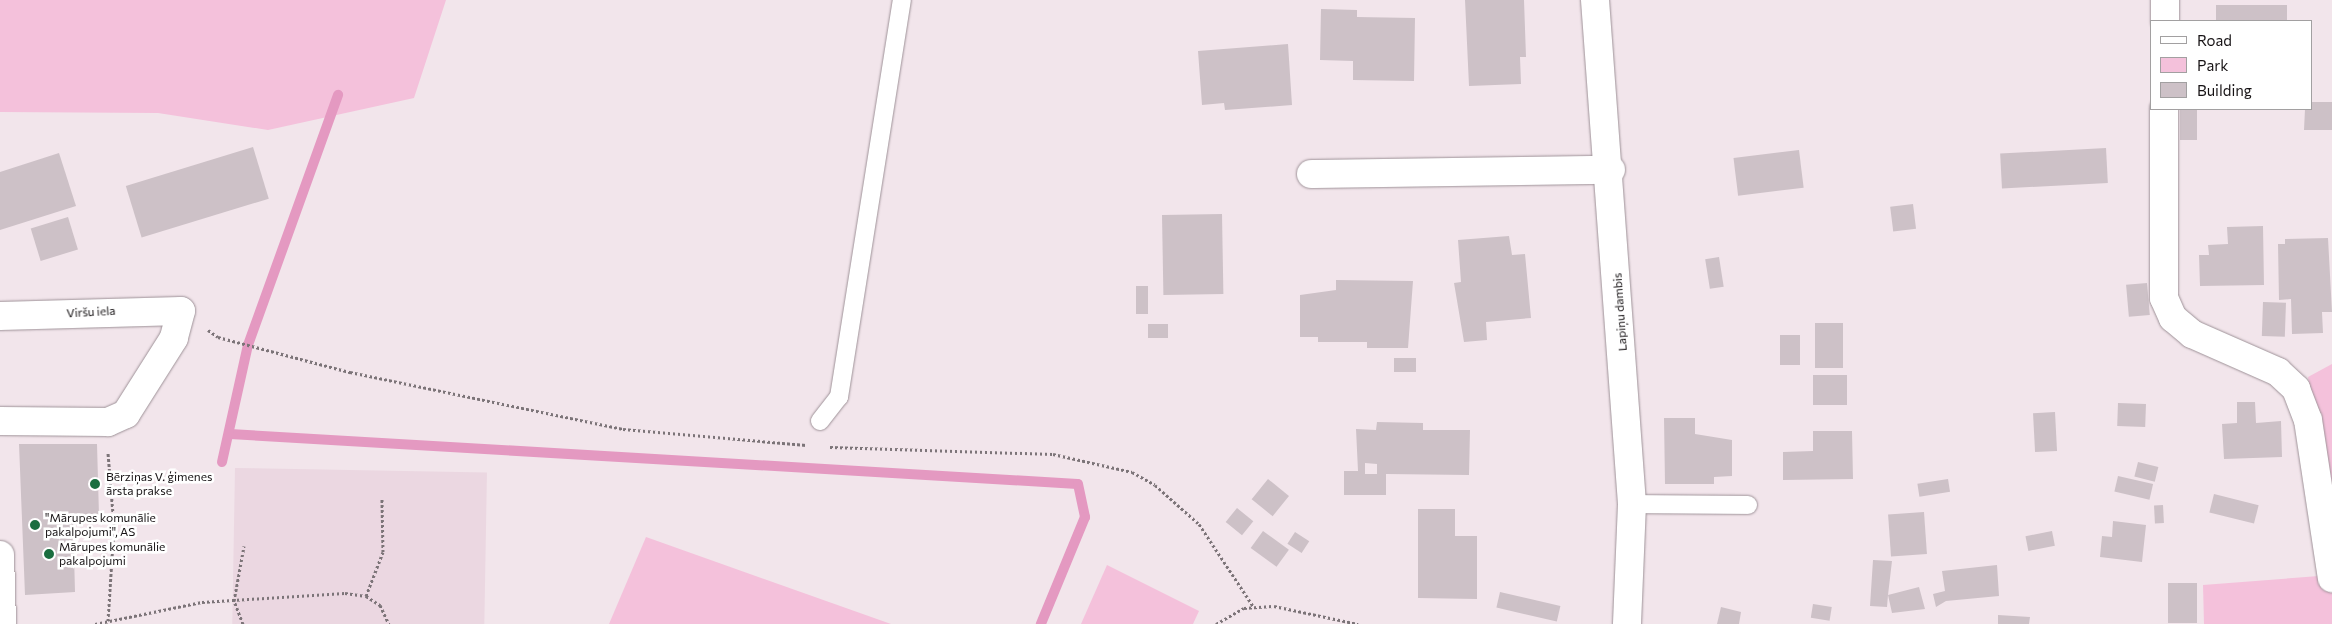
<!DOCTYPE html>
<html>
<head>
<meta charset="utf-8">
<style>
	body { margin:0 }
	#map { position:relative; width:2332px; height:624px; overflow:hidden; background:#f2e5eb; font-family:Commissioner,sans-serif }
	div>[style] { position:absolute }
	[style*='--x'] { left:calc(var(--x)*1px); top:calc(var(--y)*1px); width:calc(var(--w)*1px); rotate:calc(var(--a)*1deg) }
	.built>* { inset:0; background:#ebd7e1; transform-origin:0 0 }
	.green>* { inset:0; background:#f4c1db }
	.stream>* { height:10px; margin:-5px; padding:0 5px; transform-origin:5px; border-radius:5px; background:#e499c1 }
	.building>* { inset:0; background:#cdc1c7; transform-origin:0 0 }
	.path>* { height:3px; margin-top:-1.5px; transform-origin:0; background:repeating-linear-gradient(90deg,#7c7478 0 2.5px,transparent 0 5px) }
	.roads { filter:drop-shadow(0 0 1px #9e9298) drop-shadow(0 0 1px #9e9298) }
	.service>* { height:18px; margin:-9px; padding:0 9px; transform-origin:9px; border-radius:9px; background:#fff }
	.minor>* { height:28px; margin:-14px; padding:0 14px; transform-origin:14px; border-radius:14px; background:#fff }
	.dots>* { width:14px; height:14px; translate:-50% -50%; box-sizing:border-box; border:2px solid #fff; border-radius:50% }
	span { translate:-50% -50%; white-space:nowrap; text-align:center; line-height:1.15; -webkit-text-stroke:5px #fff; paint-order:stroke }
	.street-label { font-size:12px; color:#161214 }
	.poi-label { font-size:12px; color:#161214 }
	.left { translate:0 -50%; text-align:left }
	.legend { position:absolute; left:2150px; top:20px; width:162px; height:90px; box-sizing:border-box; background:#fff; border:1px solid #a2a0a1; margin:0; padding:6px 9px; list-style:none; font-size:15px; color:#161214 }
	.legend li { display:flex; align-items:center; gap:10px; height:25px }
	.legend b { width:25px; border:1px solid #a2a0a1 }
</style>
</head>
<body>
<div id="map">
	<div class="built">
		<div style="left:235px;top:468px;width:252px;height:156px;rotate:1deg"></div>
	</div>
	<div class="green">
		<div style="clip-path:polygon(0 0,446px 0,414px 98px,268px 130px,158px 113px,0 112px)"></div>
		<div style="clip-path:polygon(2332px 364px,2332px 518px,2308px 377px)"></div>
		<div style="clip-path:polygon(646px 537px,891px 624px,609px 624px)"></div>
		<div style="clip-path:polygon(1107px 565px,1199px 611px,1193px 624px,1081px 624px)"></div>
		<div style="clip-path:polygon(2332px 575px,2332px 624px,2204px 624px,2203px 585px)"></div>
	</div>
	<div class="stream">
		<div style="--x:230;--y:434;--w:849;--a:3.37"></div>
		<div style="--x:1078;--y:484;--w:34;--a:78"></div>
		<div style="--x:1085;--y:517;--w:116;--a:112.4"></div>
		<div style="--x:222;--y:462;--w:120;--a:-77.5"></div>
		<div style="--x:248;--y:345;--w:266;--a:-70.2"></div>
	</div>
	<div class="building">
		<div style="clip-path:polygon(1465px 0,1524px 0,1526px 57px,1520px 57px,1521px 84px,1469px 86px)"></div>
		<div style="left:2216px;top:5px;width:71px;height:16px"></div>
		<div style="clip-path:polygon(1321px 9px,1357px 10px,1357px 17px,1415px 18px,1414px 81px,1353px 80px,1353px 61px,1320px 60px)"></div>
		<div style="clip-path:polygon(1288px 44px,1292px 105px,1225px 110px,1224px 103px,1202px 105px,1198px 51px)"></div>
		<div style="clip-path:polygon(2311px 102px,2332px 102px,2332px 130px,2304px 130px,2305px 109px,2311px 109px)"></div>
		<div style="left:2180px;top:109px;width:17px;height:31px"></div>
		<div style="left:253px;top:147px;width:54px;height:133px;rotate:73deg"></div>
		<div style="left:2106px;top:148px;width:35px;height:106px;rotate:87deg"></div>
		<div style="left:1799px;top:150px;width:38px;height:66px;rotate:83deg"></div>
		<div style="clip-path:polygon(59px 153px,76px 206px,0 230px,0 172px)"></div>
		<div style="left:1913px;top:204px;width:25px;height:23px;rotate:83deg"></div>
		<div style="left:1222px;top:214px;width:80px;height:60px;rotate:89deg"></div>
		<div style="left:68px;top:217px;width:34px;height:39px;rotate:73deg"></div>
		<div style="clip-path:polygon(2263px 226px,2264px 285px,2200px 286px,2199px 255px,2209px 255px,2208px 245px,2228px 244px,2227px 227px)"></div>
		<div style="clip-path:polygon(1509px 236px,1512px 255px,1525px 254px,1531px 318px,1486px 322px,1487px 340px,1464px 342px,1454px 283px,1461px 282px,1458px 240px)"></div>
		<div style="clip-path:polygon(2328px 238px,2332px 312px,2322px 312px,2323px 333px,2292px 334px,2291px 299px,2279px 300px,2278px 244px,2285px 244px,2285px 239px)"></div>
		<div style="left:1719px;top:257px;width:30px;height:14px;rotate:81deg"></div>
		<div style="clip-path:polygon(1336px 280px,1413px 281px,1408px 348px,1367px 348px,1367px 342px,1318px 342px,1318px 337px,1300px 337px,1300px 295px,1336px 290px)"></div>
		<div style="left:2147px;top:283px;width:32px;height:21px;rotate:85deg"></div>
		<div style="left:1136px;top:286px;width:12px;height:28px"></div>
		<div style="left:2263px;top:302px;width:23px;height:34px;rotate:2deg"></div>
		<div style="left:1815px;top:323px;width:28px;height:45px"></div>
		<div style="left:1148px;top:324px;width:20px;height:14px"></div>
		<div style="left:1780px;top:335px;width:20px;height:30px"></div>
		<div style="left:1394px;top:358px;width:22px;height:14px"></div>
		<div style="left:1813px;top:375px;width:34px;height:30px"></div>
		<div style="clip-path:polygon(2237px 402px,2255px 402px,2256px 423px,2281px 421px,2282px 457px,2224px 459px,2222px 424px,2237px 423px)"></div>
		<div style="left:2118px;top:403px;width:28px;height:23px;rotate:2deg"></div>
		<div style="left:2055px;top:412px;width:39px;height:22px;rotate:87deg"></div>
		<div style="clip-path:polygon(1664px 418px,1695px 418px,1695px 434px,1732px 440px,1732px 476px,1714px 477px,1714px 484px,1665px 484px)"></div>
		<div style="clip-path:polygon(evenodd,1377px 422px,1423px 423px,1423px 430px,1470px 430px,1469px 475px,1386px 474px,1386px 495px,1344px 495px,1344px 471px,1358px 471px,1356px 429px,1376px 430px,1377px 422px,1365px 463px,1377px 464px,1377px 474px,1365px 474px,1365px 463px)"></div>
		<div style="clip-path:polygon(1813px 431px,1852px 431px,1853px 479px,1783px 480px,1783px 452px,1813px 451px)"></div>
		<div style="clip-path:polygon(19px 444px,97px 444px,99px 515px,73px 516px,75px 592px,25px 595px)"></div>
		<div style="left:2138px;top:462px;width:21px;height:15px;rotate:14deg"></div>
		<div style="left:2118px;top:476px;width:36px;height:16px;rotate:13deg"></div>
		<div style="left:1268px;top:479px;width:27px;height:26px;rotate:39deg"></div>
		<div style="left:1948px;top:479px;width:13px;height:31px;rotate:81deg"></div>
		<div style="left:2214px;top:494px;width:46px;height:19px;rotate:14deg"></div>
		<div style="left:2163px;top:505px;width:18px;height:9px;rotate:87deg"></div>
		<div style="left:1237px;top:508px;width:21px;height:18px;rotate:39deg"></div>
		<div style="clip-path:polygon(1418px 509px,1455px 509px,1455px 536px,1477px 536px,1477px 599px,1418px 598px)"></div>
		<div style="left:1924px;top:512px;width:42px;height:36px;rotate:86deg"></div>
		<div style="clip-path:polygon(2113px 521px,2146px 525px,2142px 562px,2100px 557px,2102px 536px,2112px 537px)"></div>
		<div style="left:1263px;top:531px;width:32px;height:21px;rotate:36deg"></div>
		<div style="left:2052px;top:531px;width:15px;height:27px;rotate:79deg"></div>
		<div style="left:1295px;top:532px;width:17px;height:14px;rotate:33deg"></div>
		<div style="clip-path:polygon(1873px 560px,1892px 561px,1888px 595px,1919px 587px,1925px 609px,1892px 613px,1888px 595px,1887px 607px,1870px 606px)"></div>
		<div style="clip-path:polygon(1997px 565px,1999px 596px,1946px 601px,1936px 607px,1933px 594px,1945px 591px,1942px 571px)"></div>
		<div style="left:2168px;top:583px;width:29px;height:40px"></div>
		<div style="left:1500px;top:592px;width:62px;height:16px;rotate:13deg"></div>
		<div style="left:1813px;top:604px;width:19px;height:14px;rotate:9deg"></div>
		<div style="clip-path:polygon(1721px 607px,1741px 612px,1739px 624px,1717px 624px)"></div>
		<div style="clip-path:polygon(1998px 615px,2030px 617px,2029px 624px,1998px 624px)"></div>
	</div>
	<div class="path">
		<div style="--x:208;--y:330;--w:12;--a:35"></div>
		<div style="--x:218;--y:337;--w:137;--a:14.9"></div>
		<div style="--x:350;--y:372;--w:279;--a:11.8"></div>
		<div style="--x:623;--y:429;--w:184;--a:5"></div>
		<div style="--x:830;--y:447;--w:223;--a:1.8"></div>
		<div style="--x:1053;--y:454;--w:81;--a:12.8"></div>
		<div style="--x:1132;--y:472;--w:26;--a:29"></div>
		<div style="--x:1155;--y:485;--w:59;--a:41.6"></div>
		<div style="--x:1199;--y:524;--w:98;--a:56.6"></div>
		<div style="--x:366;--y:596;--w:47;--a:-68.9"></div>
		<div style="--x:383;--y:552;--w:53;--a:-91.1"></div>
		<div style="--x:108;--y:621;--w:95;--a:-86.4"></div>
		<div style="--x:114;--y:526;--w:73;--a:-94.7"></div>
		<div style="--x:95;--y:624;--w:109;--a:-11.6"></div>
		<div style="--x:202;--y:602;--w:143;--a:-3.6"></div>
		<div style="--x:345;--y:593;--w:21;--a:8"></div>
		<div style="--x:366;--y:596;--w:17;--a:33"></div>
		<div style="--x:380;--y:605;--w:21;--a:65"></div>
		<div style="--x:243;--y:624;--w:25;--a:-111"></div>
		<div style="--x:234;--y:601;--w:56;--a:-79.7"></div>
		<div style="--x:1216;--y:624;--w:32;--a:-30"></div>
		<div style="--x:1244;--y:608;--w:30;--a:-4"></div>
		<div style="--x:1274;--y:606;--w:86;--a:12.1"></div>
	</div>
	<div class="roads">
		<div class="service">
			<div style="--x:820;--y:421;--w:31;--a:-52"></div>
			<div style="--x:839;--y:397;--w:402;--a:-81"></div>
			<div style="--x:1632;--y:504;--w:116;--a:0.5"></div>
		</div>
		<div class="minor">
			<div style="--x:1595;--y:0;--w:505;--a:85.8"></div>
			<div style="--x:1632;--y:504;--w:120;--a:92.4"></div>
			<div style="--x:2165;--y:21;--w:21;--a:-90"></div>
			<div style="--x:2164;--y:109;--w:189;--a:90"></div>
			<div style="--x:2164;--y:298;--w:22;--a:66"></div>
			<div style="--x:2173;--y:318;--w:25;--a:40"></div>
			<div style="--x:2192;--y:334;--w:94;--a:23.8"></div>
			<div style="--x:2278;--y:372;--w:25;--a:43"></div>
			<div style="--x:2296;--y:389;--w:33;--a:69"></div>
			<div style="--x:2308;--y:420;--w:160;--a:81.4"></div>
			<div style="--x:1311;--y:174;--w:300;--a:-0.8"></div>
			<div style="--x:0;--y:316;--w:181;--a:-1.6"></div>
			<div style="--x:181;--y:311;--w:28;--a:105"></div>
			<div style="--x:174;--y:338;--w:90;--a:122.3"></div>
			<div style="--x:126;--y:414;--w:20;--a:156"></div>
			<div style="--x:108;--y:422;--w:108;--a:-179.5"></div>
			<div style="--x:0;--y:555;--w:69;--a:88.3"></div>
		</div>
	</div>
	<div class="dots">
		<div style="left:95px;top:484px;background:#1a6e40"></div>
		<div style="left:35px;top:525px;background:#1a6e40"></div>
		<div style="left:49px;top:554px;background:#1a6e40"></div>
	</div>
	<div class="street-label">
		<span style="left:91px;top:312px;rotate:-3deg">Viršu iela</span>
		<span style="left:1620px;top:312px;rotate:-94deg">Lapiņu dambis</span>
	</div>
	<div class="poi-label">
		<span class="left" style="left:106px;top:484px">Bērziņas V. ģimenes<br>ārsta prakse</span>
		<span class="left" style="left:45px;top:525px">"Mārupes komunālie<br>pakalpojumi", AS</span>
		<span class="left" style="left:59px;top:554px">Mārupes komunālie<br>pakalpojumi</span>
	</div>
	<ul class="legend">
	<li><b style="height:6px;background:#fff"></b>Road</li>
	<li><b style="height:14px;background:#f4c1db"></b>Park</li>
	<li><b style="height:14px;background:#cdc1c7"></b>Building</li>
	</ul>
</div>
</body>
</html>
